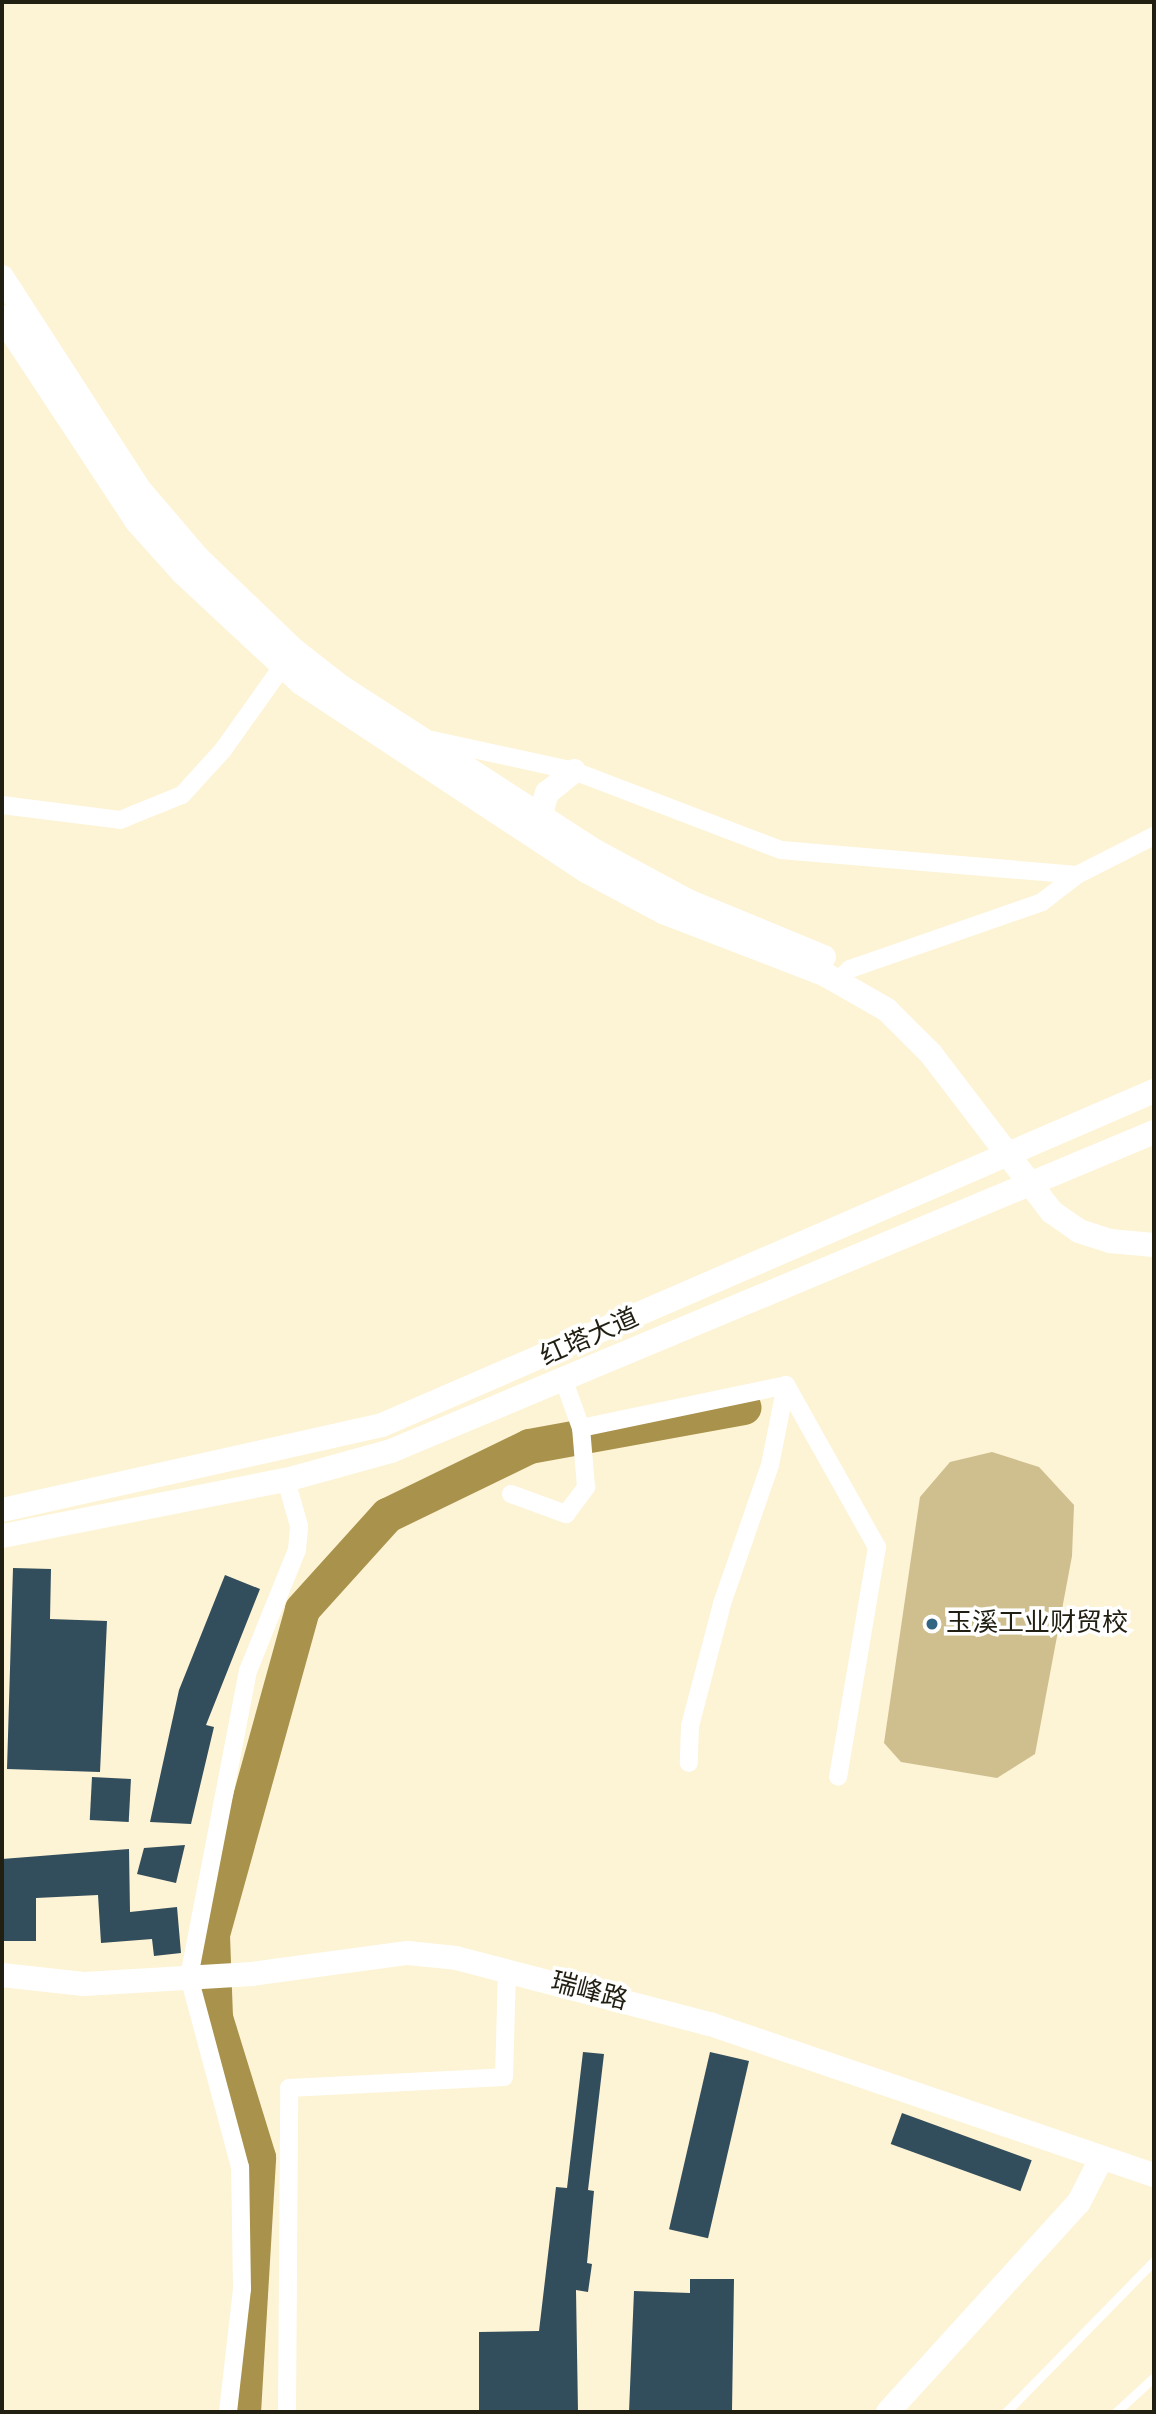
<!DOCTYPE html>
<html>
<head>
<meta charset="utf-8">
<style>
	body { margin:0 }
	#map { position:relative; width:1156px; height:2414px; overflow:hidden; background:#fdf3d5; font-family:"Sofia Sans Condensed","Noto Sans SC",sans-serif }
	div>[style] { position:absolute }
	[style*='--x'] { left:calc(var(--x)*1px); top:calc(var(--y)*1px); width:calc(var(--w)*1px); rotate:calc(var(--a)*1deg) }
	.green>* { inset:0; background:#cfbf8e }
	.river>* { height:35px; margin:-17.5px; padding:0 17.5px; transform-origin:17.5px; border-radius:17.5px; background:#a9924b }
	.building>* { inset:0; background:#324d5c; transform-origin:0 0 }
	.lane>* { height:9px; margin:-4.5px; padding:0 4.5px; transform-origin:4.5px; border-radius:4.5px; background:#fff }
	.street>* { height:18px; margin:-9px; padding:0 9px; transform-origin:9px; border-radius:9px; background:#fff }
	.secondary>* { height:24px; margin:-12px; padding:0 12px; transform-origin:12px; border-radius:12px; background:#fff }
	.dots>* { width:19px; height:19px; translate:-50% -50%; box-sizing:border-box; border:4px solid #fff; border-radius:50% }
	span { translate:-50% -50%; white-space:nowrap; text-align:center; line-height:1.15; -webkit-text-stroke:7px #fff; paint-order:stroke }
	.street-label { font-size:26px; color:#211e12 }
	.poi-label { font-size:26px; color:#211e12 }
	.left { translate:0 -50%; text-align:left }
	.frame { position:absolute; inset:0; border:4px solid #211e12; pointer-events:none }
</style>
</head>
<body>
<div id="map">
	<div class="green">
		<div style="clip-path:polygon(992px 1452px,1039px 1467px,1074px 1505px,1072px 1556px,1035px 1754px,997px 1778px,901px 1762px,884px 1743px,920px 1497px,950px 1462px)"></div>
	</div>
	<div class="river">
		<div style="--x:243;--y:2412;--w:255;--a:-86.6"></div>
		<div style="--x:258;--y:2157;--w:146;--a:-107.1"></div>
		<div style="--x:215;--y:2017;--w:83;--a:-92.1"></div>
		<div style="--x:212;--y:1934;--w:337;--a:-74.5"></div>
		<div style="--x:302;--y:1609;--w:127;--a:-47.9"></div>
		<div style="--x:387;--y:1515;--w:158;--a:-25.9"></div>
		<div style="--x:529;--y:1446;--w:218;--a:-10.3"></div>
	</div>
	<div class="building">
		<div style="clip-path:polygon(13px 1568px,51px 1569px,50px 1619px,107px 1621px,100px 1772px,7px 1769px)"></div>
		<div style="clip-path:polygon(225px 1575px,260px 1589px,206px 1725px,214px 1727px,191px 1824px,150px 1822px,179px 1690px)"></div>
		<div style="left:92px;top:1777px;width:39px;height:43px;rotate:3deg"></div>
		<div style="clip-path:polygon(185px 1845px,176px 1883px,137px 1874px,144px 1848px)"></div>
		<div style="clip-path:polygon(129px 1849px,130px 1912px,177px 1907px,181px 1953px,154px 1956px,152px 1939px,101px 1943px,98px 1895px,36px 1898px,36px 1941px,2px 1941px,2px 1859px)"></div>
		<div style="clip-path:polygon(583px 2052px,604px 2054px,588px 2190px,594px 2191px,587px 2263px,592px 2264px,588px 2292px,576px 2290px,578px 2412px,479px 2412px,479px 2332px,539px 2331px,556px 2187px,567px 2188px)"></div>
		<div style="left:710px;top:2052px;width:40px;height:182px;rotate:13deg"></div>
		<div style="left:902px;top:2113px;width:138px;height:33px;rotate:20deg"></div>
		<div style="clip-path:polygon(690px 2279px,734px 2279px,732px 2412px,629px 2412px,634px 2291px,690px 2293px)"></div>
	</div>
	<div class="lane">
		<div style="--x:1006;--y:2412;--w:211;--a:-45.6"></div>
		<div style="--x:1116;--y:2412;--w:52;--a:-42.6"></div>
	</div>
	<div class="street">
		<div style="--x:432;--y:740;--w:145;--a:12.3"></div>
		<div style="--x:574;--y:771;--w:222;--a:20.9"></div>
		<div style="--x:781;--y:850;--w:297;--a:4.8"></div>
		<div style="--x:1077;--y:875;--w:86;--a:-26.9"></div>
		<div style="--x:2;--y:805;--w:119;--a:7.2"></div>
		<div style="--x:120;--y:820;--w:67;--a:-22"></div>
		<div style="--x:182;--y:795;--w:61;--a:-47.7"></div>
		<div style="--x:223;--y:750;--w:114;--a:-54.6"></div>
		<div style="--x:837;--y:981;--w:18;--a:-43"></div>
		<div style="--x:850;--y:969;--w:203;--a:-19.2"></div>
		<div style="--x:1042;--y:902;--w:44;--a:-37.6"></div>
		<div style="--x:786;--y:1385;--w:186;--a:60.7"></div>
		<div style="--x:877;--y:1547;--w:233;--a:99.6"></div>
		<div style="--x:581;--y:1428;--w:209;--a:-11.8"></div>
		<div style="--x:786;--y:1385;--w:82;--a:101.3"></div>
		<div style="--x:770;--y:1465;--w:147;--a:109.1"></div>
		<div style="--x:722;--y:1604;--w:126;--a:104.7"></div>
		<div style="--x:690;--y:1726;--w:37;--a:92"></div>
		<div style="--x:511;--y:1494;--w:59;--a:20"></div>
		<div style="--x:566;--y:1514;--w:34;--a:-53"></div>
		<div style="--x:586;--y:1487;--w:59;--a:-94.8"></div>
		<div style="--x:581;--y:1428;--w:50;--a:-109.9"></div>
		<div style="--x:228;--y:2412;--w:124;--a:-83.5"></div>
		<div style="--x:242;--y:2289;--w:122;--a:-90.9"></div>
		<div style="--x:240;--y:2167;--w:197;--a:-105"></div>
		<div style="--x:189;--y:1977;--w:312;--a:-79.1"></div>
		<div style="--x:248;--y:1671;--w:131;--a:-68"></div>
		<div style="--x:297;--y:1550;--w:24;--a:-85"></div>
		<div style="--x:299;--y:1526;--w:48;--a:-105.8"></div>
		<div style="--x:287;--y:2412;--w:324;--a:-89.6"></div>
		<div style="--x:289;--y:2088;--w:215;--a:-2.9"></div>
		<div style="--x:504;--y:2077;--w:106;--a:-88.4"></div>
	</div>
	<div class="secondary">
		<div style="--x:2;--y:277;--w:254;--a:57.1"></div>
		<div style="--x:140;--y:490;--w:89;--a:49.5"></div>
		<div style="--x:198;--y:558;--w:133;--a:43.8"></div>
		<div style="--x:294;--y:650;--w:58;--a:38"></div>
		<div style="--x:340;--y:686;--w:306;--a:32.9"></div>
		<div style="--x:597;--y:852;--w:103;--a:28.3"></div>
		<div style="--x:688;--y:901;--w:147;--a:22.4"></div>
		<div style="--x:2;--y:317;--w:245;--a:56.6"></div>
		<div style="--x:137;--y:522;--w:69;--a:48"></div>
		<div style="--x:183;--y:573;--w:161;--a:43"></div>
		<div style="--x:301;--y:683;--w:341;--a:33.4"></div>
		<div style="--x:586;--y:871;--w:87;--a:28"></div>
		<div style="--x:663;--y:912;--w:175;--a:21.1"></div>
		<div style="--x:826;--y:975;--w:70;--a:29.8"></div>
		<div style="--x:887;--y:1010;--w:62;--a:45"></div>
		<div style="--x:931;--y:1054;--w:199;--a:52.6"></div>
		<div style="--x:1052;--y:1212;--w:33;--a:35"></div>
		<div style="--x:1079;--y:1231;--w:33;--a:18"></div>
		<div style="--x:1110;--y:1241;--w:44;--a:5.2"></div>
		<div style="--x:536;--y:831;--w:40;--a:-74"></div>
		<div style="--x:547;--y:793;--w:35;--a:-39"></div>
		<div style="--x:2;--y:1510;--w:389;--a:-12.6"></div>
		<div style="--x:382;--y:1425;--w:841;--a:-23.4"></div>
		<div style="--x:2;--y:1536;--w:289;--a:-11.2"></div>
		<div style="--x:286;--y:1480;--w:109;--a:-15.4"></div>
		<div style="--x:391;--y:1451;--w:827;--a:-22.69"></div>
		<div style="--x:2;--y:1975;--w:82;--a:6.3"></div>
		<div style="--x:84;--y:1984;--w:168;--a:-3.4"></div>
		<div style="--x:252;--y:1974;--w:157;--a:-7.7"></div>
		<div style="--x:408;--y:1953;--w:48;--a:5.9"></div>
		<div style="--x:456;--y:1958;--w:262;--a:14.6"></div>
		<div style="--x:710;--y:2024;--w:469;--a:18.8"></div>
		<div style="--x:888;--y:2412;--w:284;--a:-47.7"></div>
		<div style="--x:1079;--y:2202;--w:48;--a:-62.9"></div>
	</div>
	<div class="dots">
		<div style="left:932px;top:1624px;background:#316582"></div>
	</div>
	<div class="street-label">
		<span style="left:590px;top:1338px;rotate:-24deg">红塔大道</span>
		<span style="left:589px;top:1992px;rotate:15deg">瑞峰路</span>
	</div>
	<div class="poi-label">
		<span class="left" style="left:946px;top:1624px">玉溪工业财贸校</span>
	</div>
	<div class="frame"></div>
</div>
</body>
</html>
